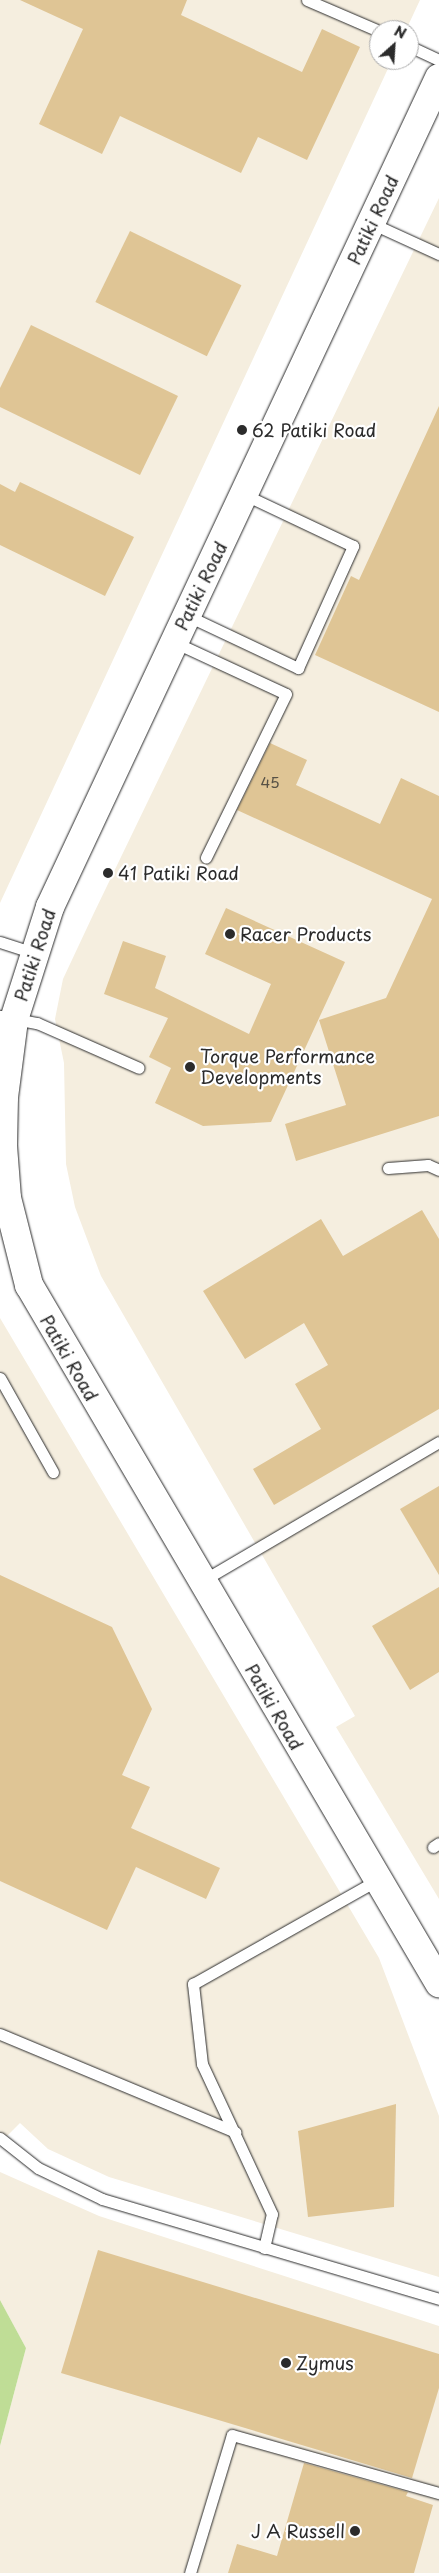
<!DOCTYPE html>
<html>
<head>
<meta charset="utf-8">
<style>
	body { margin:0 }
	#map { position:relative; width:439px; height:2573px; overflow:hidden; background:#fff; font-family:"Playpen Sans",sans-serif }
	div>[style] { position:absolute }
	[style*='--x'] { left:calc(var(--x)*1px); top:calc(var(--y)*1px); width:calc(var(--w)*1px); rotate:calc(var(--a)*1deg) }
	.built>* { inset:0; background:#f5eedf }
	.green>* { inset:0; background:#bfdd96 }
	.building>* { inset:0; background:#dfc595; transform-origin:0 0 }
	.roads { filter:drop-shadow(0 0 1px #2b2b2b) drop-shadow(0 0 1px #2b2b2b) }
	.lane>* { height:11px; margin:-5.5px; padding:0 5.5px; transform-origin:5.5px; border-radius:5.5px; background:#fff }
	.secondary>* { height:28px; margin:-14px; padding:0 14px; transform-origin:14px; border-radius:14px; background:#fff }
	.dots>* { width:14px; height:14px; translate:-50% -50%; box-sizing:border-box; border:2px solid #fff; border-radius:50% }
	span { translate:-50% -50%; white-space:nowrap; text-align:center; line-height:1.15; -webkit-text-stroke:4.5px #fff; paint-order:stroke }
	.number-label { font-size:15px; color:#585246 }
	.number-label span { -webkit-text-stroke-width:0 }
	.street-label { font-size:18px; color:#2b2b2b }
	.poi-label { font-size:18px; color:#2b2b2b }
	.left { translate:0 -50%; text-align:left }
	.right { translate:-100% -50%; text-align:right }
	.north { position:absolute; left:369px; top:20px; width:50px; height:50px; box-sizing:border-box; background:#fff; border:1px solid #aaa; border-radius:50%; rotate:26deg; font-size:14px; font-weight:700; line-height:20px; text-align:center; color:#2b2b2b }
	.north::after { content:''; display:block; margin:auto; width:18px; height:22px; background:#2b2b2b; clip-path:polygon(50% 0,100% 100%,50% 72%,0 100%) }
</style>
</head>
<body>
<div id="map">
	<div class="built">
		<div style="clip-path:polygon(0 0,420px 0,406px 30px,379px 30px,379px 60px,392px 60px,0 903px)"></div>
		<div style="clip-path:polygon(439px 198px,439px 1899px,336px 1727px,355px 1716px,101px 1276px,75px 1207px,66px 1164px,64px 1063px,55px 1019px,63px 979px,93px 915px)"></div>
		<div style="clip-path:polygon(0 1318px,379px 1958px,439px 2116px,439px 2277px,109px 2177px,48px 2149px,20px 2123px,0 2143px)"></div>
		<div style="clip-path:polygon(0 2172px,99px 2216px,439px 2326px,439px 2573px,0 2573px,0 2446px,26px 2348px,0 2300px)"></div>
	</div>
	<div class="green">
		<div style="clip-path:polygon(0 2300px,26px 2348px,0 2446px)"></div>
	</div>
	<div class="building">
		<div style="clip-path:polygon(20px 0,187px 0,181px 15px,302px 72px,322px 29px,360px 47px,307px 160px,258px 137px,241px 173px,120px 116px,102px 154px,39px 124px,83px 29px)"></div>
		<div style="left:130px;top:231px;width:124px;height:79px;rotate:26deg"></div>
		<div style="clip-path:polygon(31px 325px,178px 396px,140px 475px,0 407px,0 388px)"></div>
		<div style="clip-path:polygon(439px 406px,439px 712px,315px 655px,351px 576px,359px 580px)"></div>
		<div style="clip-path:polygon(20px 482px,134px 537px,105px 596px,0 545px,0 484px,15px 492px)"></div>
		<div style="clip-path:polygon(270px 743px,307px 760px,296px 785px,380px 824px,401px 778px,439px 796px,439px 1116px,296px 1161px,285px 1124px,346px 1105px,319px 1020px,386px 998px,432px 899px,237px 810px)"></div>
		<div style="clip-path:polygon(226px 908px,345px 962px,271px 1122px,203px 1126px,155px 1103px,171px 1068px,149px 1057px,168px 1018px,104px 994px,123px 941px,166px 956px,155px 988px,249px 1034px,271px 984px,205px 954px)"></div>
		<div style="clip-path:polygon(422px 1210px,439px 1239px,439px 1409px,274px 1505px,253px 1469px,321px 1429px,295px 1384px,328px 1365px,304px 1323px,245px 1359px,203px 1291px,321px 1219px,343px 1256px)"></div>
		<div style="clip-path:polygon(439px 1486px,439px 1575px,400px 1509px)"></div>
		<div style="clip-path:polygon(0 1575px,112px 1627px,152px 1709px,122px 1775px,150px 1787px,131px 1828px,220px 1868px,206px 1899px,136px 1867px,107px 1930px,0 1881px)"></div>
		<div style="clip-path:polygon(439px 1587px,439px 1672px,410px 1690px,372px 1626px)"></div>
		<div style="clip-path:polygon(396px 2104px,394px 2207px,308px 2217px,298px 2131px)"></div>
		<div style="clip-path:polygon(98px 2250px,439px 2354px,439px 2388px,412px 2478px,61px 2373px)"></div>
		<div style="clip-path:polygon(304px 2463px,408px 2492px,406px 2496px,433px 2505px,414px 2573px,228px 2573px,237px 2544px,277px 2556px)"></div>
	</div>
	<div class="roads">
		<div class="lane">
			<div style="--x:307;--y:0;--w:78;--a:23.3"></div>
			<div style="--x:409;--y:46;--w:33;--a:25"></div>
			<div style="--x:371;--y:223;--w:75;--a:24.5"></div>
			<div style="--x:188;--y:616;--w:122;--a:25.3"></div>
			<div style="--x:298;--y:668;--w:134;--a:-65.7"></div>
			<div style="--x:353;--y:546;--w:119;--a:-154.7"></div>
			<div style="--x:174;--y:642;--w:123;--a:24.9"></div>
			<div style="--x:286;--y:694;--w:182;--a:116.1"></div>
			<div style="--x:0;--y:942;--w:35;--a:18"></div>
			<div style="--x:0;--y:1016;--w:38;--a:11"></div>
			<div style="--x:37;--y:1023;--w:111;--a:23.8"></div>
			<div style="--x:388;--y:1168;--w:40;--a:-4.3"></div>
			<div style="--x:428;--y:1165;--w:12;--a:24"></div>
			<div style="--x:0;--y:1378;--w:108;--a:60.6"></div>
			<div style="--x:202;--y:1581;--w:275;--a:-30.4"></div>
			<div style="--x:433;--y:1847;--w:7;--a:-34"></div>
			<div style="--x:0;--y:2034;--w:255;--a:22.6"></div>
			<div style="--x:0;--y:2138;--w:48;--a:38.3"></div>
			<div style="--x:38;--y:2168;--w:71;--a:25.8"></div>
			<div style="--x:102;--y:2199;--w:352;--a:16.5"></div>
			<div style="--x:264;--y:2248;--w:35;--a:-77"></div>
			<div style="--x:272;--y:2214;--w:166;--a:-115"></div>
			<div style="--x:202;--y:2064;--w:81;--a:-96.4"></div>
			<div style="--x:193;--y:1984;--w:210;--a:-29.4"></div>
			<div style="--x:190;--y:2573;--w:144;--a:-73.1"></div>
			<div style="--x:232;--y:2435;--w:215;--a:15.7"></div>
		</div>
		<div class="secondary">
			<div style="--x:439;--y:78;--w:916;--a:115.14"></div>
			<div style="--x:50;--y:907;--w:119;--a:107.7"></div>
			<div style="--x:14;--y:1020;--w:78;--a:97.4"></div>
			<div style="--x:4;--y:1097;--w:49;--a:91.2"></div>
			<div style="--x:3;--y:1146;--w:52;--a:85.6"></div>
			<div style="--x:7;--y:1198;--w:90;--a:75.8"></div>
			<div style="--x:29;--y:1285;--w:810;--a:59.57"></div>
		</div>
	</div>
	<div class="dots">
		<div style="left:242px;top:430px;background:#2b2b2b"></div>
		<div style="left:108px;top:873px;background:#2b2b2b"></div>
		<div style="left:230px;top:934px;background:#2b2b2b"></div>
		<div style="left:190px;top:1067px;background:#2b2b2b"></div>
		<div style="left:286px;top:2363px;background:#2b2b2b"></div>
		<div style="left:355px;top:2531px;background:#2b2b2b"></div>
	</div>
	<div class="number-label">
		<span style="left:270px;top:782px">45</span>
	</div>
	<div class="street-label">
		<span style="left:373px;top:220px;rotate:-65deg">Patiki Road</span>
		<span style="left:201px;top:586px;rotate:-64deg">Patiki Road</span>
		<span style="left:35px;top:955px;rotate:-72deg">Patiki Road</span>
		<span style="left:69px;top:1358px;rotate:60deg">Patiki Road</span>
		<span style="left:274px;top:1707px;rotate:60deg">Patiki Road</span>
	</div>
	<div class="poi-label">
		<span class="left" style="left:252px;top:430px">62 Patiki Road</span>
		<span class="left" style="left:118px;top:873px">41 Patiki Road</span>
		<span class="left" style="left:240px;top:934px">Racer Products</span>
		<span class="left" style="left:200px;top:1067px">Torque Performance<br>Developments</span>
		<span class="left" style="left:296px;top:2363px">Zymus</span>
		<span class="right" style="left:345px;top:2531px">J A Russell</span>
	</div>
	<div class="north">N</div>
</div>
</body>
</html>
